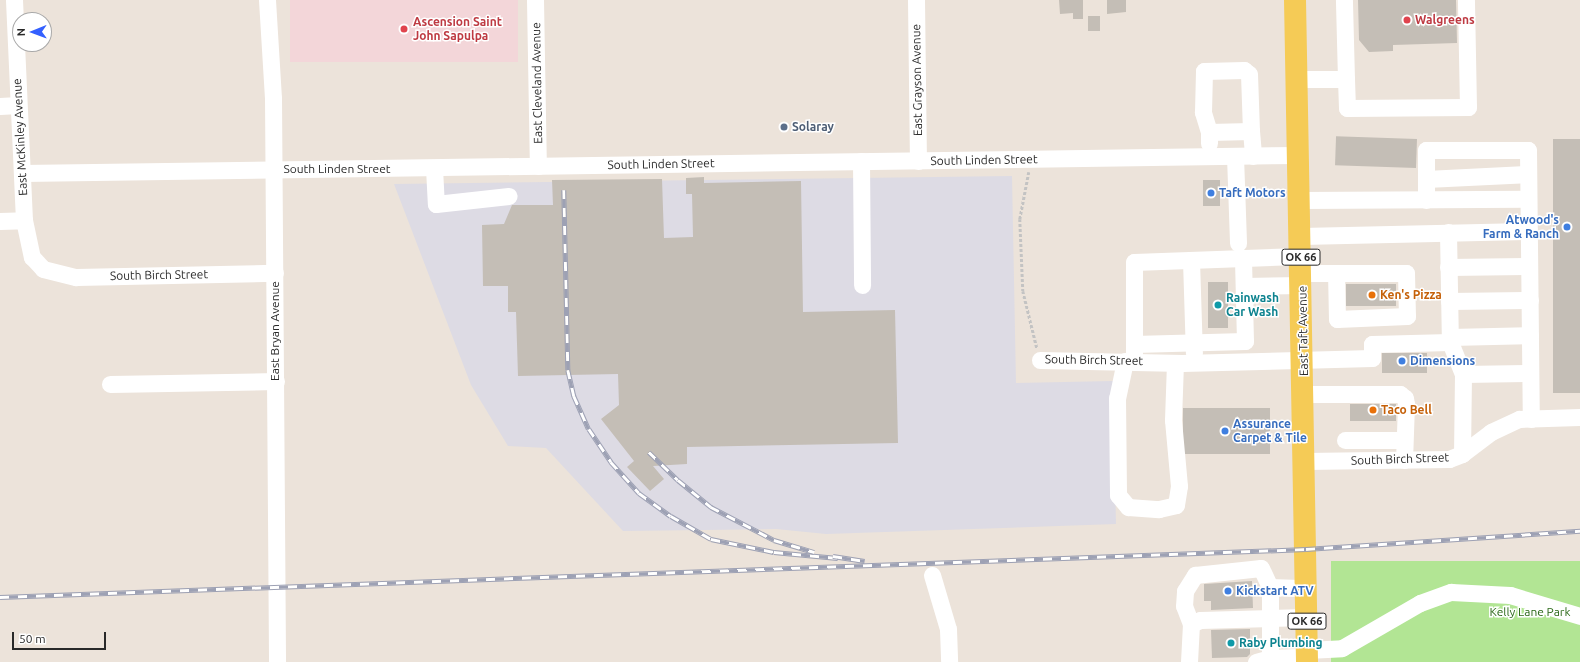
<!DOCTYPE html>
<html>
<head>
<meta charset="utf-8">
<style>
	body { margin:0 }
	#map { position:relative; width:1580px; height:662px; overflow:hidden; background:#ece3da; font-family:Ubuntu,sans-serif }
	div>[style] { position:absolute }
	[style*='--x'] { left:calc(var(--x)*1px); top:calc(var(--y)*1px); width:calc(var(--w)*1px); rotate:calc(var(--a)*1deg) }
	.industrial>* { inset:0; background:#dddbe4 }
	.medical>* { inset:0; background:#f3d6d9; transform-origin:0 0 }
	.green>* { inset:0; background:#b2e594; transform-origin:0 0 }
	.building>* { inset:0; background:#c4beb6; transform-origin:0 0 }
	.path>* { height:2.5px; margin-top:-1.25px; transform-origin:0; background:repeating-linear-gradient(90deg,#c3c3c3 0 3px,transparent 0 5px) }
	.minor>* { height:17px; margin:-8.5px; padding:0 8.5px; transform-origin:8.5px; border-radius:8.5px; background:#fff }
	.major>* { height:22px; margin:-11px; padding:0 11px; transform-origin:11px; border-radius:11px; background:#f5cb56 }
	.rail>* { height:4.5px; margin-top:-2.25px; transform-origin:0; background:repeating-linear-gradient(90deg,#fff 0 9px,#9da1b4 0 18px); box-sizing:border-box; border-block:1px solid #9da1b4 }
	.dots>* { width:11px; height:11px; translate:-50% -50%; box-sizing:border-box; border:2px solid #fff; border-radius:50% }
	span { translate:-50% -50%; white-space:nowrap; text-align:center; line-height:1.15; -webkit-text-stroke:3px #fff; paint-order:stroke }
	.shield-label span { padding:1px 3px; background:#fff; border:1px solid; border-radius:3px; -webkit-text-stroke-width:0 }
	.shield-label { font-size:11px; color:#292929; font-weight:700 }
	.health-label { font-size:12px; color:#be3a42; font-weight:700 }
	.left { translate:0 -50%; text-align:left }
	.street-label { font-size:12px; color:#292929 }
	.service-label { font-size:12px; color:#4e5e75; font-weight:700 }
	.shop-label { font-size:12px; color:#366cbe; font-weight:700 }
	.right { translate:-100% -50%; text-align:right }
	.food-label { font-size:12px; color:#c56008; font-weight:700 }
	.culture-label { font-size:12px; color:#0d838f; font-weight:700 }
	.park-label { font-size:12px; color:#2a6817 }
	.north { position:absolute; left:12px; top:12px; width:40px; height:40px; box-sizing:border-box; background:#fff; border:1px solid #a9a9a9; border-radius:50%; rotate:269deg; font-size:11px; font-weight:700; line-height:16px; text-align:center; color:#292929 }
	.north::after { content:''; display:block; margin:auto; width:14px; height:18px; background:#3460ff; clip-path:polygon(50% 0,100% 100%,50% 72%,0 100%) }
	.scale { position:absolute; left:12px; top:632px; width:94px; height:18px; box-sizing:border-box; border:2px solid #292929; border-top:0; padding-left:5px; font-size:12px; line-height:14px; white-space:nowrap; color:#292929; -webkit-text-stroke:3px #fff; paint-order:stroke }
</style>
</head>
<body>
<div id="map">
	<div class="industrial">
		<div style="clip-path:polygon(1012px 176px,1016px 383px,1113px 381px,1116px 524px,826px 534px,776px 529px,623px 531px,546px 448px,508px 446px,471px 385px,394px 184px)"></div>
	</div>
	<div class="medical">
		<div style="left:290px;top:0;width:228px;height:62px"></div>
	</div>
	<div class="green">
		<div style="left:1580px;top:561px;width:101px;height:249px;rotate:90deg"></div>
	</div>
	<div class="building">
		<div style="clip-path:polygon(1059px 0,1083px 0,1083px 19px,1073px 19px,1073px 13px,1060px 14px)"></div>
		<div style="clip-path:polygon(1107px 0,1126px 0,1126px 12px,1107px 14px)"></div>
		<div style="clip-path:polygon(1358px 0,1456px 0,1457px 43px,1393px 45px,1393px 51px,1369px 52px,1359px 40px)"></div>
		<div style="left:1088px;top:16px;width:12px;height:15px"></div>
		<div style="left:1417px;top:139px;width:29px;height:81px;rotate:92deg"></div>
		<div style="left:1553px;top:139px;width:27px;height:254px"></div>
		<div style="clip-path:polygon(704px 177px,704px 183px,801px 181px,803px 312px,895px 310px,898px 443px,687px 447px,687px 464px,653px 466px,664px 479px,650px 491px,627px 467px,634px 461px,601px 419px,619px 405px,618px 374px,518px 376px,516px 312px,508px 312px,508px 286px,483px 286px,482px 225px,504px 224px,512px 205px,553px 205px,552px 180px,662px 179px,664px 238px,693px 237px,692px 194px,686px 194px,686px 178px)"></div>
		<div style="left:1220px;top:180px;width:26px;height:17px;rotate:90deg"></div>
		<div style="left:1208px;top:282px;width:20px;height:46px"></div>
		<div style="left:1346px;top:284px;width:50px;height:22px"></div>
		<div style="left:1427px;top:353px;width:20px;height:45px;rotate:90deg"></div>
		<div style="left:1350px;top:404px;width:46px;height:17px"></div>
		<div style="left:1183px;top:408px;width:87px;height:46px"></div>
		<div style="clip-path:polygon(1252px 581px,1253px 608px,1211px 610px,1211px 601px,1204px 601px,1204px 584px)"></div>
		<div style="clip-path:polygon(1250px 629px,1250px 654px,1247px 657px,1212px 658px,1211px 630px)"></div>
	</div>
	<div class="path">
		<div style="--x:1029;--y:172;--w:48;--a:100.8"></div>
		<div style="--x:1020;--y:219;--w:72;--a:87.6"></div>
		<div style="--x:1023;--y:291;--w:59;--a:76.2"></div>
	</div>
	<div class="minor">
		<div style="--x:14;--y:0;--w:220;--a:87.4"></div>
		<div style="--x:24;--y:220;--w:38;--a:78"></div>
		<div style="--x:32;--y:257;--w:16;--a:47"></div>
		<div style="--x:43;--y:269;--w:34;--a:14"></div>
		<div style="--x:76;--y:277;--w:199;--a:-1.2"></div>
		<div style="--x:267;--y:0;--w:98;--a:86.5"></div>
		<div style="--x:273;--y:98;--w:564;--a:89.59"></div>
		<div style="--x:535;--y:0;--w:166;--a:89"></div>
		<div style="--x:916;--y:0;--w:161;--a:89.3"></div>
		<div style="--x:1297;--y:79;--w:49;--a:0"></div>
		<div style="--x:1346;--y:79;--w:79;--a:-91.5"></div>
		<div style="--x:1346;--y:79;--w:29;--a:88"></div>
		<div style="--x:1347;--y:108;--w:121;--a:-0.5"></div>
		<div style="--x:1468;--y:107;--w:107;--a:-91.1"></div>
		<div style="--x:0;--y:106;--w:18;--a:-3"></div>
		<div style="--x:1209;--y:132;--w:21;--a:-107"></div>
		<div style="--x:1203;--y:112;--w:41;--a:-88.6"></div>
		<div style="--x:1204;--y:71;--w:40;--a:-1.4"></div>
		<div style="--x:1244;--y:70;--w:6;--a:39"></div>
		<div style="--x:1249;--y:74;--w:57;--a:88"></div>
		<div style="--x:1209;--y:143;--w:11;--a:-90"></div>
		<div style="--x:1209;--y:132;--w:42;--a:-1.4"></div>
		<div style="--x:1251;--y:131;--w:25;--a:85"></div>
		<div style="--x:1235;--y:156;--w:87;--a:88"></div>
		<div style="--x:861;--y:161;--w:124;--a:89.5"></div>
		<div style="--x:434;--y:168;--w:36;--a:87"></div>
		<div style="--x:436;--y:204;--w:73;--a:-6.3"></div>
		<div style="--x:22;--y:173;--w:1277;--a:-0.81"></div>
		<div style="--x:1426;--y:179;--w:102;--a:-2.8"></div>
		<div style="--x:1300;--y:200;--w:228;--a:-0.3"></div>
		<div style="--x:1426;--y:200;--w:50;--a:-90"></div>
		<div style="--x:1426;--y:150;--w:102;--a:0"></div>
		<div style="--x:1528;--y:150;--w:269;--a:89.4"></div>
		<div style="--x:0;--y:221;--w:24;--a:-2"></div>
		<div style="--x:1448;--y:232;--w:110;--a:89"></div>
		<div style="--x:1450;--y:342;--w:35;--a:68"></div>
		<div style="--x:1463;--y:374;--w:80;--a:90.7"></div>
		<div style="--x:1301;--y:236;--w:228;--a:-1.3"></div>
		<div style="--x:1191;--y:260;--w:93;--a:88.2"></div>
		<div style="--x:1448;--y:267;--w:81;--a:-0.7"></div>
		<div style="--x:1302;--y:273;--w:104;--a:0"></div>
		<div style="--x:1406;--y:273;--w:43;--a:88.7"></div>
		<div style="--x:1407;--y:316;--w:70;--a:177.5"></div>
		<div style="--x:1337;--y:319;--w:46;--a:-91.2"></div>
		<div style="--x:1244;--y:286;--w:58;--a:-1"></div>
		<div style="--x:1449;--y:301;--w:81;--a:-0.7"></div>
		<div style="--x:1450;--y:337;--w:80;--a:-1.4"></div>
		<div style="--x:1134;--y:344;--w:111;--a:-1.5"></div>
		<div style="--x:1245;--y:341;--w:83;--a:-91.4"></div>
		<div style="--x:1040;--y:360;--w:142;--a:1.2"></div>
		<div style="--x:1182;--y:363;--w:190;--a:-1.5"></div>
		<div style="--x:1372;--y:358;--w:14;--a:-90"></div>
		<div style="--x:1372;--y:344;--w:78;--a:-1.5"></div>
		<div style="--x:1125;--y:361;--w:38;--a:102"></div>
		<div style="--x:1117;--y:398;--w:97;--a:89.4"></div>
		<div style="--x:1118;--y:495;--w:16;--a:50"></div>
		<div style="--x:1128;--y:507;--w:31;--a:4"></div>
		<div style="--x:1159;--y:509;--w:17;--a:-13"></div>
		<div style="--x:1176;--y:505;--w:19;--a:-81"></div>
		<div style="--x:1179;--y:486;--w:66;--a:-95.2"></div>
		<div style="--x:1173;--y:420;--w:57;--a:-88"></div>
		<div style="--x:1134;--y:361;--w:99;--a:-90"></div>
		<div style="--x:1134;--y:262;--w:167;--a:-2.1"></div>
		<div style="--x:1463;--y:374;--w:67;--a:-0.9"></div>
		<div style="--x:110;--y:384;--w:166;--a:-1"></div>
		<div style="--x:1304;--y:394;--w:96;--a:0"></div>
		<div style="--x:1400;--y:394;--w:6;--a:39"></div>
		<div style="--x:1405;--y:398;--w:6;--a:81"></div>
		<div style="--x:1406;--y:404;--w:56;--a:92"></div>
		<div style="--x:1345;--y:440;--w:59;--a:0"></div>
		<div style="--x:1305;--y:461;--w:144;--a:-0.8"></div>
		<div style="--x:1449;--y:459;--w:14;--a:-21"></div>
		<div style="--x:1462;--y:454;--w:36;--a:-37"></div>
		<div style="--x:1491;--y:432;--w:31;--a:-25"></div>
		<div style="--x:1519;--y:419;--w:61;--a:-1.9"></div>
		<div style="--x:932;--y:575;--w:56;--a:73.5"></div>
		<div style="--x:948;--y:629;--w:33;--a:88"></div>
		<div style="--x:1270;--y:587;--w:36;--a:2"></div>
		<div style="--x:1191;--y:624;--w:19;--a:-111"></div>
		<div style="--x:1184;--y:606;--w:15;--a:-86"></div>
		<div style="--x:1185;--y:591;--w:19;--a:-58"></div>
		<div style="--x:1195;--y:575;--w:66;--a:-6.1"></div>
		<div style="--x:1261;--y:568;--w:21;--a:65"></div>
		<div style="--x:1270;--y:587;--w:71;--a:90"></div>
		<div style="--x:1307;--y:650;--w:35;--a:-3"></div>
		<div style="--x:1342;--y:648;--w:90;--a:-30"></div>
		<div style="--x:1420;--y:603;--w:33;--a:-20"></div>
		<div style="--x:1451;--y:592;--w:59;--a:2.9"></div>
		<div style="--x:1510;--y:595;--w:73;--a:16.7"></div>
		<div style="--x:1189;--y:662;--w:38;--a:-87"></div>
		<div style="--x:1191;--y:624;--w:10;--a:-24"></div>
		<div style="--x:1200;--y:620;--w:106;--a:-1.6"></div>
		<div style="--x:1256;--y:662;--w:15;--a:-16"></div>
		<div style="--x:1270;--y:658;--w:37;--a:-2"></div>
	</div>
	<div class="major">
		<div style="--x:1295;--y:0;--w:662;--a:88.96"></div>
	</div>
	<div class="rail">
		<div style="--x:564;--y:190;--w:180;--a:88.7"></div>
		<div style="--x:568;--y:370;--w:27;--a:77"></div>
		<div style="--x:574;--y:396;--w:36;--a:66"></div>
		<div style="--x:589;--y:429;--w:40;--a:56"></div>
		<div style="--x:611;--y:462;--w:42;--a:47.9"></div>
		<div style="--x:639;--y:493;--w:39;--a:36"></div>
		<div style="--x:671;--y:516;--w:46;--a:29.9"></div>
		<div style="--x:711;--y:539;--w:64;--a:11.7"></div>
		<div style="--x:774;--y:552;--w:64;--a:5.4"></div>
		<div style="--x:649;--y:452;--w:40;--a:44"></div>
		<div style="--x:678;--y:480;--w:43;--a:39.3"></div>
		<div style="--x:711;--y:507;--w:71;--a:27.6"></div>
		<div style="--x:774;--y:540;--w:42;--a:16.7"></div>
		<div style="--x:833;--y:556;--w:32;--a:9"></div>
		<div style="--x:0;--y:597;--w:1307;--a:-2.1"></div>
		<div style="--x:1306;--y:549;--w:275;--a:-3.8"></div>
	</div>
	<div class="dots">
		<div style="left:1407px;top:20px;background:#e0444e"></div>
		<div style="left:404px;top:29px;background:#e0444e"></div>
		<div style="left:784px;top:127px;background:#5c6f8a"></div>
		<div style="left:1211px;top:193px;background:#3f7fe0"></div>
		<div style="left:1567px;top:227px;background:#3f7fe0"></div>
		<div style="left:1372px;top:295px;background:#e8710a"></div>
		<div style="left:1218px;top:305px;background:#0f9aa8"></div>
		<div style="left:1402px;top:361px;background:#3f7fe0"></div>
		<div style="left:1373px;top:410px;background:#e8710a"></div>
		<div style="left:1225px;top:431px;background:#3f7fe0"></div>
		<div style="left:1228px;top:591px;background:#3f7fe0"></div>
		<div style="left:1231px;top:643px;background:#0f9aa8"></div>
	</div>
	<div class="shield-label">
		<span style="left:1301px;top:257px">OK 66</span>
		<span style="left:1307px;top:621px">OK 66</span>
	</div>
	<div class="health-label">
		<span class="left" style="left:1415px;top:20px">Walgreens</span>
		<span class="left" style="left:413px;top:29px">Ascension Saint<br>John Sapulpa</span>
	</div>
	<div class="street-label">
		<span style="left:917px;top:80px;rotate:-91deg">East Grayson Avenue</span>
		<span style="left:537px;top:83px;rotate:-91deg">East Cleveland Avenue</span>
		<span style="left:20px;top:137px;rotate:-93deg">East McKinley Avenue</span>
		<span style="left:984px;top:160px;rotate:-1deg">South Linden Street</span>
		<span style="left:661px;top:164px;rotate:-1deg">South Linden Street</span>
		<span style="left:337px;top:169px">South Linden Street</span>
		<span style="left:159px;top:275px;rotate:-1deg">South Birch Street</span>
		<span style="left:275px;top:331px;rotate:-90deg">East Bryan Avenue</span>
		<span style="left:1303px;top:331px;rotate:-91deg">East Taft Avenue</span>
		<span style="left:1094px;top:360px;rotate:1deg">South Birch Street</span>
		<span style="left:1400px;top:459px;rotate:-2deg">South Birch Street</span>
	</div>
	<div class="service-label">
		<span class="left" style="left:792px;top:127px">Solaray</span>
	</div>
	<div class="shop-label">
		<span class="left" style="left:1219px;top:193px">Taft Motors</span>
		<span class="right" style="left:1559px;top:227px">Atwood's<br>Farm &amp; Ranch</span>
		<span class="left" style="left:1410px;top:361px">Dimensions</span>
		<span class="left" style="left:1233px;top:431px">Assurance<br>Carpet &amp; Tile</span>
		<span class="left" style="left:1236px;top:591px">Kickstart ATV</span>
	</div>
	<div class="food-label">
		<span class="left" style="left:1380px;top:295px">Ken's Pizza</span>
		<span class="left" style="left:1381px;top:410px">Taco Bell</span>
	</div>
	<div class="culture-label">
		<span class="left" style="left:1226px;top:305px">Rainwash<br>Car Wash</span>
		<span class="left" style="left:1239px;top:643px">Raby Plumbing</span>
	</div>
	<div class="park-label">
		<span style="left:1530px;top:612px">Kelly Lane Park</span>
	</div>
	<div class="north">N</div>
	<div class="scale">50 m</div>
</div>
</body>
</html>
